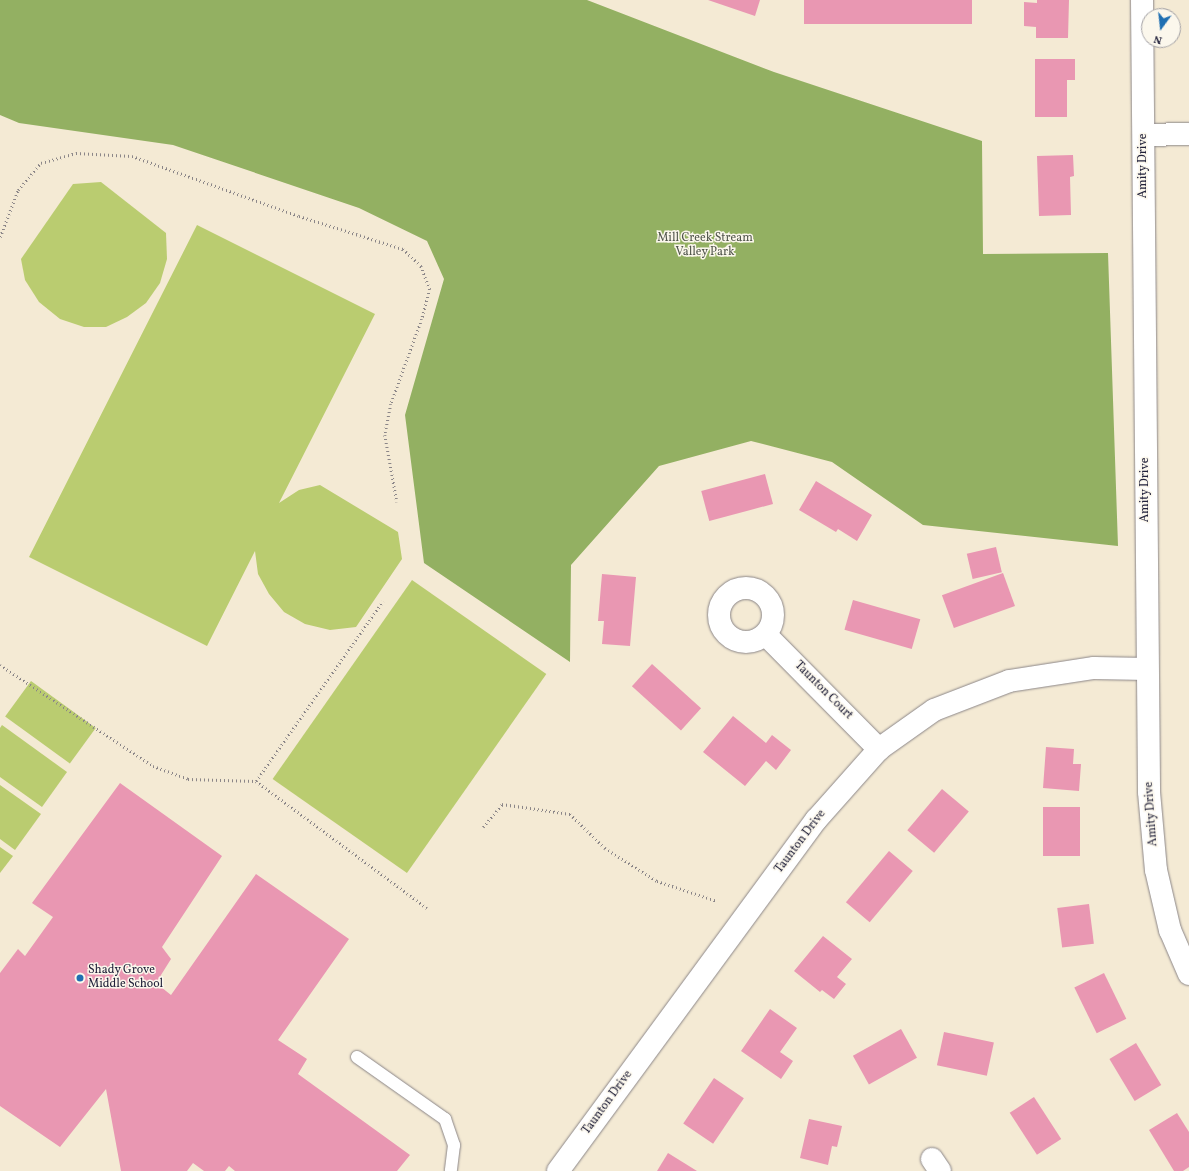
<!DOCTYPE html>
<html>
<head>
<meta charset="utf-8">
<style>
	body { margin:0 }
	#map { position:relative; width:1189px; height:1171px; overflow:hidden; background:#f4ead4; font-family:Vollkorn,serif }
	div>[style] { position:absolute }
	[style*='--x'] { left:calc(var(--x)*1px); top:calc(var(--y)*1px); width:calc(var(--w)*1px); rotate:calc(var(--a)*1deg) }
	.green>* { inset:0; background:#bacc70; transform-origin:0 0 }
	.forest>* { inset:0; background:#93b062 }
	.building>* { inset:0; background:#e997b2; transform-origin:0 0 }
	.path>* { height:2.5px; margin-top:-1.25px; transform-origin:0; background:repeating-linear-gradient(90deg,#8b8688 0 1px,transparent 0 4px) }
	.roads { filter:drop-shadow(0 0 1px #8b8688) drop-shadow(0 0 1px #8b8688) }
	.lane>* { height:12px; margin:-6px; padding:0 6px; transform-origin:6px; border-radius:6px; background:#fff }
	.street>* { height:22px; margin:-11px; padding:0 11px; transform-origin:11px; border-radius:11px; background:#fff }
	.street>.ring { margin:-11px; padding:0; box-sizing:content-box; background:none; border:22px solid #fff; border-radius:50% }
	.secondary>* { height:22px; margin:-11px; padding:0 11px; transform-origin:11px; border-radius:11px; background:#fff }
	.dots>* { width:11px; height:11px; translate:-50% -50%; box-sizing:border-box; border:2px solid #fbf7ec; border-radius:50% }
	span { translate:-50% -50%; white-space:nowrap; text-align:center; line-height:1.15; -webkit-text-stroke:3px #fbf7ec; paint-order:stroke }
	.street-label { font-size:12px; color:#22223b }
	.park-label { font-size:12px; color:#50554b }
	.poi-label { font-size:12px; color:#22223b }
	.left { translate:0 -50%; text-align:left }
	.north { position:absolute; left:1141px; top:8px; width:40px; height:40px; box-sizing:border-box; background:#fbf7ec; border:1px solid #a4a2a5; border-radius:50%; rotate:195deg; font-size:11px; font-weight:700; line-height:16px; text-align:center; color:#22223b }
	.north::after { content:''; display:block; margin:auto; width:14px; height:18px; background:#1f6fb2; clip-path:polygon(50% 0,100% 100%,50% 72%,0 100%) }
</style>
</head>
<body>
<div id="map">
	<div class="green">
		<div style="clip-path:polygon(101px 182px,166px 233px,167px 259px,160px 283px,146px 303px,127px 317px,106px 327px,84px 327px,60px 319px,39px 302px,25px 280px,21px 259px,73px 184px)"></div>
		<div style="clip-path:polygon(197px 225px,375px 314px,279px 503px,299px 490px,320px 485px,398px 532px,402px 559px,356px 627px,330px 630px,305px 624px,284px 612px,269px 594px,258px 574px,255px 551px,207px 646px,29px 557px)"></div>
		<div style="left:412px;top:580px;width:164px;height:243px;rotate:35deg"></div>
		<div style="left:31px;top:681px;width:80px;height:44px;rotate:36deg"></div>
		<div style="clip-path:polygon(2px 725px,67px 772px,42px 807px,0 777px,0 728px)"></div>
		<div style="clip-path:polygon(0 785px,41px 814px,15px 850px,0 839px)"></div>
		<div style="clip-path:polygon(0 847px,13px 856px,0 873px)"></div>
	</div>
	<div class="forest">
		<div style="clip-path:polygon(0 0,587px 0,774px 72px,982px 141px,983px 254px,1108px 253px,1118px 546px,923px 525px,832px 462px,751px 441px,659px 466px,571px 565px,570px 662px,424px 563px,405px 415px,444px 279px,427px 241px,359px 208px,173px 145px,19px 123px,0 115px)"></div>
	</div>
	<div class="building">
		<div style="clip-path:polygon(708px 0,760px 0,755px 16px)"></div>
		<div style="left:804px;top:0;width:168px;height:24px"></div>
		<div style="clip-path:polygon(1037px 0,1069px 0,1068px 38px,1036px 38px,1036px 27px,1024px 26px,1024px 2px,1037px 3px)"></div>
		<div style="clip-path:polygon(1035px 59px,1075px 59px,1075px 80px,1067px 80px,1067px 117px,1035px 117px)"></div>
		<div style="clip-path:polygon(1073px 155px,1074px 176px,1070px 177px,1071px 215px,1039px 216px,1037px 156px)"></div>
		<div style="left:765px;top:474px;width:31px;height:66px;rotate:75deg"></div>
		<div style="clip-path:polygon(816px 481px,872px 515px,857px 541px,838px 529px,836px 532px,799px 510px)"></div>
		<div style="left:996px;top:547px;width:26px;height:30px;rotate:77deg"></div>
		<div style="left:1003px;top:573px;width:35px;height:65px;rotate:70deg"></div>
		<div style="clip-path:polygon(602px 574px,636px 577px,630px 646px,602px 644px,604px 621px,598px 621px)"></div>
		<div style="left:853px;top:600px;width:70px;height:31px;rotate:16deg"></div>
		<div style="left:652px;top:664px;width:66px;height:30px;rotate:42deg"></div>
		<div style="clip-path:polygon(733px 716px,766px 743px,772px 735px,791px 750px,776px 770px,766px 761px,745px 786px,703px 752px)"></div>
		<div style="clip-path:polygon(1046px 747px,1074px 749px,1073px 764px,1081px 764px,1079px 791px,1043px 788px)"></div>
		<div style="clip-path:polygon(120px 783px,222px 856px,162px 947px,171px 959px,156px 983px,171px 995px,256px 874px,349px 939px,278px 1040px,307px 1059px,298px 1074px,410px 1155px,397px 1171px,235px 1171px,229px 1166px,225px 1171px,204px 1171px,193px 1163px,187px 1171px,121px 1171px,106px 1089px,60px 1147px,0 1106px,0 973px,18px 949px,25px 956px,53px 917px,32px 903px)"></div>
		<div style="left:942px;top:789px;width:35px;height:54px;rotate:40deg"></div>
		<div style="left:1043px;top:807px;width:37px;height:49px"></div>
		<div style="left:889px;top:851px;width:31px;height:67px;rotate:40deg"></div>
		<div style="left:1089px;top:904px;width:40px;height:32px;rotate:83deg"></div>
		<div style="clip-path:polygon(823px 936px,852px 959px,837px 977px,846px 984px,834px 999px,822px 990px,820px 992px,794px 971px)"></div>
		<div style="left:1104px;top:973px;width:51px;height:33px;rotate:64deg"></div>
		<div style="clip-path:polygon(770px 1009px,797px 1028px,780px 1052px,793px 1061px,781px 1079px,741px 1051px)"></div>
		<div style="left:901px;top:1029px;width:33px;height:55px;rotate:61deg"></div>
		<div style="left:944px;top:1032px;width:51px;height:34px;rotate:12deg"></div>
		<div style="left:1136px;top:1043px;width:49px;height:31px;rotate:59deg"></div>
		<div style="left:714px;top:1078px;width:36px;height:55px;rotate:34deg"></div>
		<div style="left:1034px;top:1097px;width:50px;height:29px;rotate:57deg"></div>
		<div style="clip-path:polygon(1177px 1113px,1189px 1132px,1189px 1167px,1183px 1171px,1174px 1171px,1149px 1130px)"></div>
		<div style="clip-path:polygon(809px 1119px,842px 1126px,837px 1147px,832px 1146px,828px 1165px,800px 1158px)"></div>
		<div style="clip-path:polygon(668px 1153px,697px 1171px,657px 1171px)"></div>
	</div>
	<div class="path">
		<div style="--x:0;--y:237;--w:50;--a:-69"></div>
		<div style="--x:18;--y:190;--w:35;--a:-50"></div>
		<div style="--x:41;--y:163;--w:36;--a:-16"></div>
		<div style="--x:76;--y:153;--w:56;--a:3.1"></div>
		<div style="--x:132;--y:156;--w:177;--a:19.8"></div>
		<div style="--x:299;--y:216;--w:109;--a:17.6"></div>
		<div style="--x:403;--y:249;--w:25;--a:43"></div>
		<div style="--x:421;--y:266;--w:25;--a:69"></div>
		<div style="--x:430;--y:289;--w:31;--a:105"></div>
		<div style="--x:422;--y:319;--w:90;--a:110"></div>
		<div style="--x:391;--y:404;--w:32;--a:101"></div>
		<div style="--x:385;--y:435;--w:68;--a:79.8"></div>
		<div style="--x:0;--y:665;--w:183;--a:33.4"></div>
		<div style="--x:153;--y:766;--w:37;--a:20"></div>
		<div style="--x:188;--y:779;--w:68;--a:1.7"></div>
		<div style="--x:256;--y:781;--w:213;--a:36.6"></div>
		<div style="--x:256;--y:781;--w:220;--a:-54.8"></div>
		<div style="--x:483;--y:827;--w:30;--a:-50"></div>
		<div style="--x:502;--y:804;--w:69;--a:8.4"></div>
		<div style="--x:570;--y:814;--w:49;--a:44.2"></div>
		<div style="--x:605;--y:848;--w:62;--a:32.4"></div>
		<div style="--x:657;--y:881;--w:63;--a:18.4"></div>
	</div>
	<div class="roads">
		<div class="lane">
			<div style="--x:357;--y:1057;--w:108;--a:35.2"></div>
			<div style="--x:445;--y:1119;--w:28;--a:71"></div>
			<div style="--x:454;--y:1145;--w:26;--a:97"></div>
		</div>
		<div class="street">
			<div style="--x:1144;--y:135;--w:45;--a:-1.3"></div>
			<div class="ring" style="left:719px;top:588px;width:32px;height:32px"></div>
			<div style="--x:766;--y:635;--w:161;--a:45.3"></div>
			<div style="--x:932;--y:1159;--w:14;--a:56"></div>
			<div style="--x:558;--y:1171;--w:436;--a:-53.7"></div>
			<div style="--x:816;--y:820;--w:95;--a:-48.4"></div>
			<div style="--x:879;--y:749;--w:67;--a:-35.3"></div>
			<div style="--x:934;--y:710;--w:80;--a:-21.1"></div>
			<div style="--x:1009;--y:681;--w:86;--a:-8.7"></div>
			<div style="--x:1094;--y:668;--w:53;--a:1.1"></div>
		</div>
		<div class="secondary">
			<div style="--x:1142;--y:0;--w:792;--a:89.49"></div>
			<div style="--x:1149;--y:792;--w:78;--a:84.9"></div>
			<div style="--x:1156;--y:870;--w:62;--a:76.9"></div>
			<div style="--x:1170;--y:930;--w:48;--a:66.6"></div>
		</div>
	</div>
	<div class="dots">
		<div style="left:80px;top:978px;background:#1f6fb2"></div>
	</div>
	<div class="street-label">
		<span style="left:1144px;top:166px;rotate:-90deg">Amity Drive</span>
		<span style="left:1146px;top:490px;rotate:-90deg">Amity Drive</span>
		<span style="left:823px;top:691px;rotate:45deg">Taunton Court</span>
		<span style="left:1152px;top:814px;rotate:-94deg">Amity Drive</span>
		<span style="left:801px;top:842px;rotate:-53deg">Taunton Drive</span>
		<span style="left:608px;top:1103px;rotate:-54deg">Taunton Drive</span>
	</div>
	<div class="park-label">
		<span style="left:705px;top:246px">Mill Creek Stream<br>Valley Park</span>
	</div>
	<div class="poi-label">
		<span class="left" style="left:88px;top:978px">Shady Grove<br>Middle School</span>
	</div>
	<div class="north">N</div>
</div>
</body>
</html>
